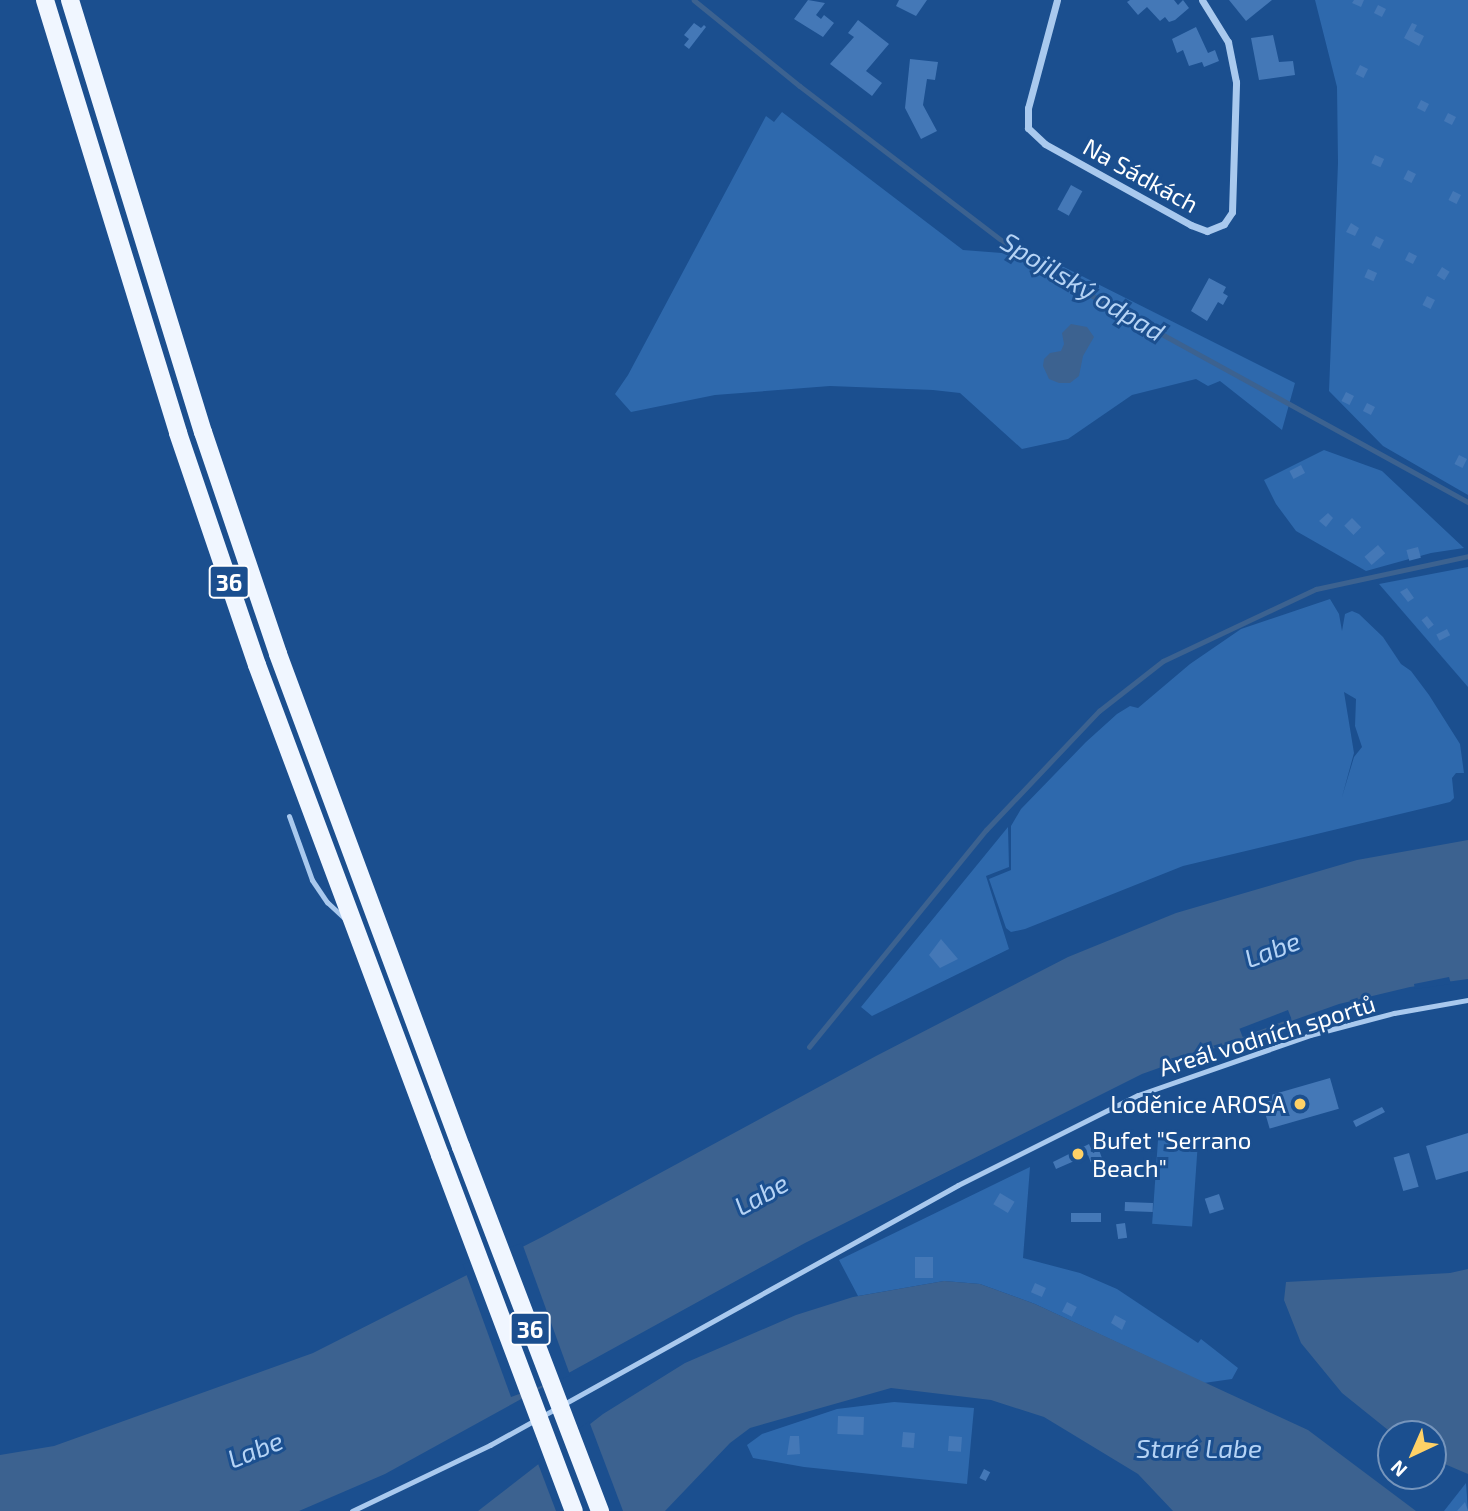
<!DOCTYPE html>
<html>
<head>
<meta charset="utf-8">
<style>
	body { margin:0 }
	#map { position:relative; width:1468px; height:1511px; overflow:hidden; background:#1b4f8f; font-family:"Exo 2",sans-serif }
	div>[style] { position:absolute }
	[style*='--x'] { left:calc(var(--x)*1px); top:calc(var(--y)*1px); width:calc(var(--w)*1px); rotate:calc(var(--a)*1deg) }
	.green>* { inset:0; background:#2e69ad; transform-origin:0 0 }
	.water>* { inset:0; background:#3c6290 }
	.pier>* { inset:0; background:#1b4f8f; transform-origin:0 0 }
	.stream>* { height:4.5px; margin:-2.25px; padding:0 2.25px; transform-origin:2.25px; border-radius:2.25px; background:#3c6290 }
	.building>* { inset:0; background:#4478b7; transform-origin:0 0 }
	.lane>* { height:5px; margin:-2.5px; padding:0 2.5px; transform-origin:2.5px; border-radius:2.5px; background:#a9c9ee }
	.street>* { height:7px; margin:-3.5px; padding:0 3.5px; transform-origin:3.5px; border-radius:3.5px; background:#a9c9ee }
	.primary>* { height:18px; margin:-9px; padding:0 9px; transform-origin:9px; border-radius:9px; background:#f0f6ff }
	.primary-bridge>* { height:18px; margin:-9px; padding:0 9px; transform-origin:9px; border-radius:9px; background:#f0f6ff }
	.dots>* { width:19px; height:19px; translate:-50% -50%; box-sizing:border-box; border:4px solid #1b4f8f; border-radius:50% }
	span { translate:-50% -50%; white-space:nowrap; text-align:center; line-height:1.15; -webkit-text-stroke:6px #1b4f8f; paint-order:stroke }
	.shield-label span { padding:2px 5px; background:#1b4f8f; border:2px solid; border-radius:5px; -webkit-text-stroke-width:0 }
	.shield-label { font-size:23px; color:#fff; font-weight:700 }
	.street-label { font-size:24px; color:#fff }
	.poi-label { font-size:24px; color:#fff }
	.right { translate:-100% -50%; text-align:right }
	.left { translate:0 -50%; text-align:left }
	.water-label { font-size:26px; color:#b5d3f5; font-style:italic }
	.north { position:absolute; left:1377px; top:1420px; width:70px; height:70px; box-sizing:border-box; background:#1b4f8f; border:2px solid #7695bc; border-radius:50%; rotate:224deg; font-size:19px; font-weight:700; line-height:28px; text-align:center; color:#fff }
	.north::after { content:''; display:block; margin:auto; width:24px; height:32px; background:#ffd166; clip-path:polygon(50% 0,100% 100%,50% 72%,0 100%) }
</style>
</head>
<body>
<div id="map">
	<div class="green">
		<div style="clip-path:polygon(1315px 0,1468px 0,1468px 495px,1383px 446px,1329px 391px,1338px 163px,1337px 87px)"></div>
		<div style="clip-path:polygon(782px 112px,963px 250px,1042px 256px,1295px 383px,1282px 430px,1220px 381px,1208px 386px,1196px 379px,1132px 395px,1068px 439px,1022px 449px,960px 393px,933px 390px,830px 386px,715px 395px,631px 412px,615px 394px,628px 375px,766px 116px,774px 122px)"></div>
		<div style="clip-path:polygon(1324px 450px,1382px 471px,1464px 548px,1431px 553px,1366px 571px,1296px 531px,1276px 504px,1264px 480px)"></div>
		<div style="clip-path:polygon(1468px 567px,1468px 687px,1379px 584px)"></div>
		<div style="clip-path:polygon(evenodd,1330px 599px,1339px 614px,1342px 631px,1345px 614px,1352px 611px,1359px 614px,1383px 637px,1401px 664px,1411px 671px,1429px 695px,1460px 744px,1464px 773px,1456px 773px,1452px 778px,1454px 798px,1450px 802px,1183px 866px,1025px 929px,1011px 932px,1006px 928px,989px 879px,1011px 870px,1011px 826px,1021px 809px,1086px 742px,1117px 714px,1130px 706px,1138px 708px,1190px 664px,1241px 629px,1330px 599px,1344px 692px,1356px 699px,1355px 726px,1362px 747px,1354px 757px,1342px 797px,1354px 753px,1344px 692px)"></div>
		<div style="clip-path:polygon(1008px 827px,1009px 867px,986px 876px,1009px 949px,872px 1016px,861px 1007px)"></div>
		<div style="left:1158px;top:1140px;width:40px;height:84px;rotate:4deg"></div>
		<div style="clip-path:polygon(1030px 1167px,1023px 1258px,1080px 1273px,1117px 1289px,1198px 1343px,1201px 1339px,1238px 1368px,1232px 1379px,1204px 1383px,1035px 1304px,980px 1284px,944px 1281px,858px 1296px,839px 1260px)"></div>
		<div style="clip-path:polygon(894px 1402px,974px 1408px,967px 1484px,804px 1467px,753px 1458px,747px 1445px,762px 1434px,837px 1409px)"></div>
		<div style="clip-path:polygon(1466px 1483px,1468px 1511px,1444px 1511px)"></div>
	</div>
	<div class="water">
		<div style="clip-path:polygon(1071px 324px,1087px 327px,1094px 337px,1083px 356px,1079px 376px,1070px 383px,1059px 383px,1049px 379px,1043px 366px,1044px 359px,1050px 353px,1061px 351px,1064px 344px,1062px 333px)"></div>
		<div style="clip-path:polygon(1468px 840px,1468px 979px,1410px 987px,1339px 1004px,1142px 1074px,805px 1243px,385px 1474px,299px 1511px,0 1511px,0 1455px,54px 1446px,313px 1353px,542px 1237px,876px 1056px,1068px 957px,1176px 913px,1357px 860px)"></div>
		<div style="clip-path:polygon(1468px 1269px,1468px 1474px,1433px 1459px,1433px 1434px,1393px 1434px,1342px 1393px,1301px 1343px,1284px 1300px,1286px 1282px,1450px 1273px)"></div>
		<div style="clip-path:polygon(944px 1281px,980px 1284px,1035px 1304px,1308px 1430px,1416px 1511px,1173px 1511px,1138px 1474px,1044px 1417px,991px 1400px,891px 1388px,750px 1428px,730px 1443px,665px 1511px,478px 1511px,603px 1414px,685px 1363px,796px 1315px,853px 1297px)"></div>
	</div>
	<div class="pier">
		<div style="clip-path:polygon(1449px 977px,1451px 984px,1415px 989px,1414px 984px)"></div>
		<div style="left:1288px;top:1010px;width:9px;height:52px;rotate:69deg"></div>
		<div style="left:522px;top:1243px;width:141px;height:63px;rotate:70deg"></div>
		<div style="clip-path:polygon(589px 1421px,623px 1511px,556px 1511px,537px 1461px)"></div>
	</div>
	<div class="stream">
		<div style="--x:694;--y:0;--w:136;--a:39.1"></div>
		<div style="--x:800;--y:86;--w:288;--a:37.4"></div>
		<div style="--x:1029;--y:261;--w:501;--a:28.77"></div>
		<div style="--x:809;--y:1047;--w:280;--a:-50.8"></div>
		<div style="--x:986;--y:830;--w:164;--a:-46.5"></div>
		<div style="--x:1099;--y:711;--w:81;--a:-38"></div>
		<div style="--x:1163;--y:661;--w:169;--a:-25.2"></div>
		<div style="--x:1316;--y:589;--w:156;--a:-12.2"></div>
	</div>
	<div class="building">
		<div style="clip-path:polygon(808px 0,825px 3px,816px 15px,821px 19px,824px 15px,834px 23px,823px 37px,794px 19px)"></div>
		<div style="clip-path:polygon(899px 0,927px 0,916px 16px,896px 6px)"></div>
		<div style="clip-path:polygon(1130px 0,1174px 0,1178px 5px,1183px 0,1189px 8px,1175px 20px,1169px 22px,1165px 17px,1160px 21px,1147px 7px,1138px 15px,1127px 2px)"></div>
		<div style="clip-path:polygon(1229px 0,1272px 0,1246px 21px)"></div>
		<div style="clip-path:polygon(1354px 0,1364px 0,1361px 7px,1352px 3px)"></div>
		<div style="left:1378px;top:5px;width:9px;height:9px;rotate:27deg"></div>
		<div style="clip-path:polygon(858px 20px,889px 44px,866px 71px,882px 83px,872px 96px,830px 64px,854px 37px,848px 33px)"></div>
		<div style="clip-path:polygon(694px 23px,701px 28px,704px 25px,706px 27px,689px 49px,684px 45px,689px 39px,684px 35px)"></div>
		<div style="clip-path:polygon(1412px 23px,1417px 25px,1414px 31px,1424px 36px,1419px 46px,1404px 38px)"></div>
		<div style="clip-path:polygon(1196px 27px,1208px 53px,1215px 50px,1219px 61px,1204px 67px,1202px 62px,1189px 66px,1183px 50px,1177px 53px,1172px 39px)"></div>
		<div style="clip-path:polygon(1273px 35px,1279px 62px,1293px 61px,1295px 75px,1259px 80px,1251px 38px)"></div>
		<div style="clip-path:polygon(910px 59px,938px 62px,935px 80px,927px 79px,923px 105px,937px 131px,921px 139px,905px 108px)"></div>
		<div style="left:1360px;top:65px;width:9px;height:10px;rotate:27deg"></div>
		<div style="left:1421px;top:100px;width:9px;height:9px;rotate:27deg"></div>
		<div style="left:1448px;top:113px;width:9px;height:9px;rotate:27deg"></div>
		<div style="left:1375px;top:155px;width:10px;height:9px;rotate:24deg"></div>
		<div style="left:1408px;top:170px;width:9px;height:10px;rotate:27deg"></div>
		<div style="left:1071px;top:185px;width:13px;height:28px;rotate:29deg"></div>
		<div style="left:1453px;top:191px;width:9px;height:10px;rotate:27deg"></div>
		<div style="clip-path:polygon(1351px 223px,1359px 228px,1355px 236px,1346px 232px)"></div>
		<div style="left:1376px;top:236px;width:9px;height:10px;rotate:27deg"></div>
		<div style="left:1409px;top:252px;width:9px;height:9px;rotate:27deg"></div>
		<div style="left:1442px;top:267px;width:9px;height:10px;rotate:32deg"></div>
		<div style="left:1368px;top:269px;width:10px;height:9px;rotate:24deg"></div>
		<div style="clip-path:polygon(1209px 278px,1226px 287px,1223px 293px,1228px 296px,1223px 305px,1218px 302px,1207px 321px,1191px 311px)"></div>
		<div style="left:1427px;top:296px;width:9px;height:10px;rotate:27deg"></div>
		<div style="left:1346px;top:392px;width:9px;height:10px;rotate:27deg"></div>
		<div style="left:1367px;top:403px;width:9px;height:9px;rotate:27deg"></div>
		<div style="left:1459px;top:455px;width:9px;height:10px;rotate:27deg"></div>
		<div style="left:1301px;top:465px;width:9px;height:13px;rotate:63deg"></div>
		<div style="clip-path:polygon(1328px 513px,1333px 518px,1326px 527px,1319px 521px)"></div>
		<div style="left:1352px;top:518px;width:13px;height:11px;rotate:45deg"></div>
		<div style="left:1378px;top:545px;width:11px;height:18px;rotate:49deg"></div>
		<div style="left:1418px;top:547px;width:11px;height:12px;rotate:75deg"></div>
		<div style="clip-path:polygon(1407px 588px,1414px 598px,1408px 602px,1400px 592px)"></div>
		<div style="left:1427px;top:616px;width:11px;height:7px;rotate:52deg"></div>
		<div style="left:1447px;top:629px;width:7px;height:12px;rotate:63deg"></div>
		<div style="clip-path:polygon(941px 939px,958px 959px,940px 968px,929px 955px)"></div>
		<div style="left:1330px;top:1078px;width:32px;height:72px;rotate:74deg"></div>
		<div style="clip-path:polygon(1382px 1107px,1385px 1112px,1356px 1127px,1353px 1121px)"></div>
		<div style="clip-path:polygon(1468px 1133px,1468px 1171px,1436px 1180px,1426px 1146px)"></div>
		<div style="clip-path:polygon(1089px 1144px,1093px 1153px,1099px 1150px,1107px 1172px,1096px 1176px,1088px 1155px,1056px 1169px,1053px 1162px)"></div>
		<div style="left:1409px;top:1153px;width:35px;height:16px;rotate:74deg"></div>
		<div style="left:1000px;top:1193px;width:17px;height:13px;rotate:31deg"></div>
		<div style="left:1219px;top:1194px;width:16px;height:15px;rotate:72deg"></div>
		<div style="left:1125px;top:1202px;width:28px;height:9px;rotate:2deg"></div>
		<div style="left:1071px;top:1213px;width:30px;height:9px"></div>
		<div style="left:1125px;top:1223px;width:15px;height:9px;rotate:82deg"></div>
		<div style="left:915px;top:1257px;width:18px;height:21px"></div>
		<div style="left:1035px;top:1283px;width:12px;height:10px;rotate:24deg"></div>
		<div style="left:1067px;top:1302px;width:11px;height:11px;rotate:27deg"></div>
		<div style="clip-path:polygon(1115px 1315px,1126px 1321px,1122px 1330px,1111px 1323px)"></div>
		<div style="left:838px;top:1416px;width:26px;height:18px;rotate:2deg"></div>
		<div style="left:903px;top:1432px;width:12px;height:15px;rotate:5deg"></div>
		<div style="clip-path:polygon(790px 1436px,799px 1436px,800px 1454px,787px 1455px)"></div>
		<div style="left:949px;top:1436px;width:13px;height:15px;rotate:4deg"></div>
		<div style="left:984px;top:1469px;width:7px;height:10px;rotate:27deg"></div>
		<div style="clip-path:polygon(1465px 1502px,1468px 1511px,1457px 1511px)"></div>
	</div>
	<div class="lane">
		<div style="--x:289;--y:816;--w:68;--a:70.2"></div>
		<div style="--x:312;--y:880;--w:27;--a:56"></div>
		<div style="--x:327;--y:902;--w:26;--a:43"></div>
		<div style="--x:352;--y:1511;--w:153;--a:-25.6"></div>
		<div style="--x:490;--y:1445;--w:535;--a:-29.05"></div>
		<div style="--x:958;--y:1185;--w:201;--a:-26.6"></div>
		<div style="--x:1138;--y:1095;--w:182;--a:-19.2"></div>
		<div style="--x:1310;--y:1035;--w:87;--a:-14.7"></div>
		<div style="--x:1394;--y:1013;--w:75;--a:-10"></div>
	</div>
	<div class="street">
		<div style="--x:1057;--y:0;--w:112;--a:105"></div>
		<div style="--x:1028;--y:108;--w:20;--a:90"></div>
		<div style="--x:1028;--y:128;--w:23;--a:43"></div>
		<div style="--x:1045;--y:144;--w:167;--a:29"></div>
		<div style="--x:1191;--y:225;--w:17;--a:21"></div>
		<div style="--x:1207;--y:231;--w:18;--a:-22"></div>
		<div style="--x:1224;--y:224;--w:14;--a:-56"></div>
		<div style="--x:1232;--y:212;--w:130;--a:-88.2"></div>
		<div style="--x:1236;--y:82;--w:41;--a:-101.3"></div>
		<div style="--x:1228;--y:42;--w:49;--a:-121.8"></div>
	</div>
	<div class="primary">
		<div style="--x:45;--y:0;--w:453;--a:72.9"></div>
		<div style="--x:178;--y:433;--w:245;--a:71.2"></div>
		<div style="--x:257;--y:665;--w:523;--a:69.52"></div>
		<div style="--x:70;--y:0;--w:452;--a:72.9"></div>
		<div style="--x:203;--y:432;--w:234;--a:71.3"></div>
		<div style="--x:278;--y:654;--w:526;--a:69.64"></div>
	</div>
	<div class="primary-bridge">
		<div style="--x:461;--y:1147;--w:390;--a:69.1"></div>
		<div style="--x:440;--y:1155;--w:380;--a:69.4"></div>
	</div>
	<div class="dots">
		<div style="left:1300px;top:1104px;background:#ffd166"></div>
		<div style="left:1078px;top:1154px;background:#ffd166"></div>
	</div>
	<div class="shield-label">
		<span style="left:229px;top:582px">36</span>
		<span style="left:530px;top:1329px">36</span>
	</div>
	<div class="street-label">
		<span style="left:1141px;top:175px;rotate:29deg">Na Sádkách</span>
		<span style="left:1267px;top:1035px;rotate:-17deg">Areál vodních sportů</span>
	</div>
	<div class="poi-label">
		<span class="right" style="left:1286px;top:1104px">Loděnice AROSA</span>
		<span class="left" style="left:1092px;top:1154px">Bufet "Serrano<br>Beach"</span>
	</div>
	<div class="water-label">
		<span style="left:1083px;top:286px;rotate:31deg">Spojilský odpad</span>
		<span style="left:1272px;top:949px;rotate:-21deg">Labe</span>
		<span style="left:761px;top:1194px;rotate:-29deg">Labe</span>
		<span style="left:1199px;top:1448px">Staré Labe</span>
		<span style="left:255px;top:1449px;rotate:-22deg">Labe</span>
	</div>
	<div class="north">N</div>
</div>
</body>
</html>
